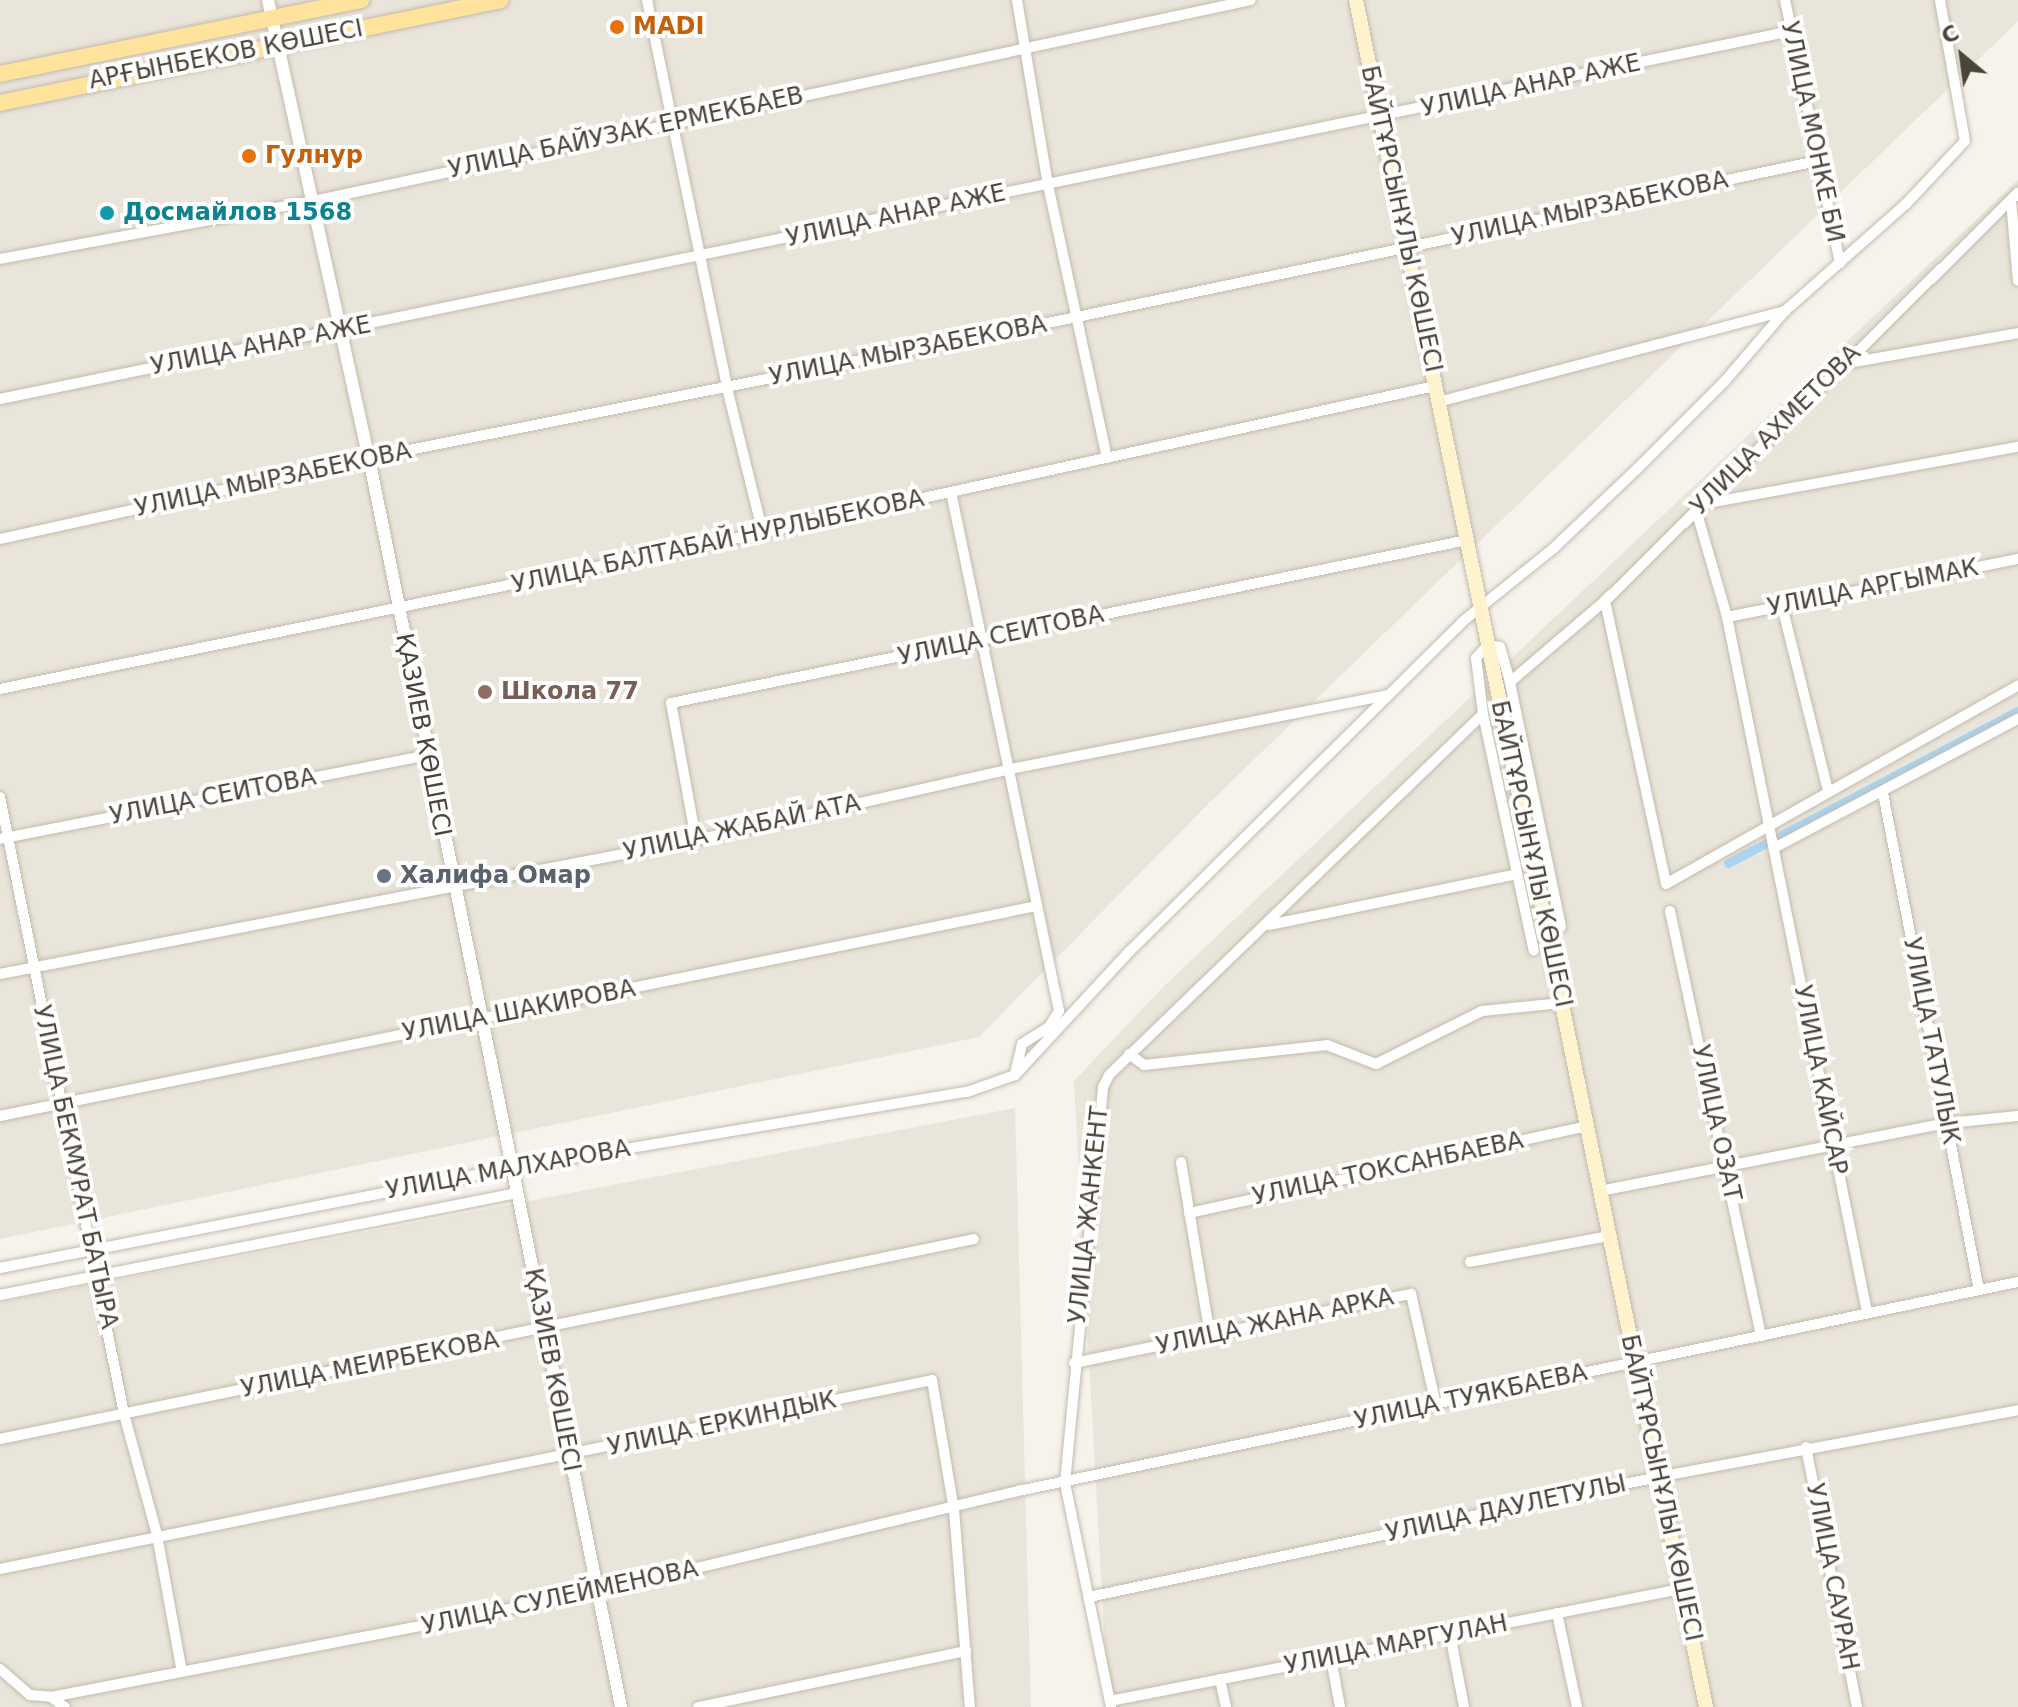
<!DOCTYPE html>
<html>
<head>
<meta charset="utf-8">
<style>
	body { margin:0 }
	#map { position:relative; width:2018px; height:1707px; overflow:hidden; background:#f6f3ec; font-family:"DejaVu Sans",sans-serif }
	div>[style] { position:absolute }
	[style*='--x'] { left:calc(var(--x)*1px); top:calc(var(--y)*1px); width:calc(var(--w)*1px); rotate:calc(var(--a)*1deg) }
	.residential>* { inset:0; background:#eae5da }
	.canal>* { height:9px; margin:-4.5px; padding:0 4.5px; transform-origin:4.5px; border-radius:4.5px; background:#a9d4f2 }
	.roads { filter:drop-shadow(0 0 2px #c2bbae) drop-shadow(0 0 2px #c2bbae) }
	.minor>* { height:10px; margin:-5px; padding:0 5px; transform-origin:5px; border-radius:5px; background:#fff }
	.tertiary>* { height:12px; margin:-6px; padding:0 6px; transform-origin:6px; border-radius:6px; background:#fff }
	.secondary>* { height:14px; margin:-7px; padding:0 7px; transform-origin:7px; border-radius:7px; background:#fff3cd }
	.primary>* { height:16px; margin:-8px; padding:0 8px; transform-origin:8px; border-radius:8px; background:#ffe39c }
	.dots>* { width:22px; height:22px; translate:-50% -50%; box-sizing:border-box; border:4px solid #fff; border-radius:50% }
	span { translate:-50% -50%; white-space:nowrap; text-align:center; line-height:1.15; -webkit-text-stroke:8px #fff; paint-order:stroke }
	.food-label { font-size:24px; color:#c56008; font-weight:700 }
	.left { translate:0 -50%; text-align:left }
	.street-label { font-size:24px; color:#4b4439 }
	.culture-label { font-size:24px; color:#0d838f; font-weight:700 }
	.education-label { font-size:24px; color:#785e54; font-weight:700 }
	.worship-label { font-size:24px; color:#5b616d; font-weight:700 }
	.north { position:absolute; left:1922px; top:16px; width:80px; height:80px; -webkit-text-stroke:6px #fff; paint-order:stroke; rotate:331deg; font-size:22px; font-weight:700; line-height:32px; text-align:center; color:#4b4439 }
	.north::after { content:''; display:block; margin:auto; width:28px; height:36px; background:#4b4439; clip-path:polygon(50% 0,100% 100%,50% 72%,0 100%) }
</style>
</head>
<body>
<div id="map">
	<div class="residential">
		<div style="clip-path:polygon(0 0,2018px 0,2018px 21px,1208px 804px,979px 1037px,0 1239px)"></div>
		<div style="clip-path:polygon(2018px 180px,2018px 1707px,1108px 1707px,1074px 1081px,1163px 987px)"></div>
		<div style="clip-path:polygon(1015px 1108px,1031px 1707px,0 1707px,0 1302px)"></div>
	</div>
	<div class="canal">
		<div style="--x:1728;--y:863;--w:327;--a:-27.7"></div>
	</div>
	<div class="roads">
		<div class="minor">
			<div style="--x:647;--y:0;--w:396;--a:78.3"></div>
			<div style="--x:727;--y:388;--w:149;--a:76.1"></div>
			<div style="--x:1017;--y:0;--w:188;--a:80.5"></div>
			<div style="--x:1048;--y:185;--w:279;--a:77.8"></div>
			<div style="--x:1785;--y:0;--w:269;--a:78.2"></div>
			<div style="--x:2011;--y:200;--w:81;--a:85.1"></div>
			<div style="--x:0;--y:259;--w:314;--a:-10.5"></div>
			<div style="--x:309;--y:202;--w:963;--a:-12.1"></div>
			<div style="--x:1843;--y:364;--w:178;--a:-10"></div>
			<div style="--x:0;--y:399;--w:1828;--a:-11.61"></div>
			<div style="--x:1438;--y:402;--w:359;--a:-14.7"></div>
			<div style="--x:951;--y:492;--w:530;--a:78.24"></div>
			<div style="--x:1059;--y:1011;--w:19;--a:122"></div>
			<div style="--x:1049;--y:1027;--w:32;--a:148"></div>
			<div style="--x:1022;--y:1044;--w:32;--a:103"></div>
			<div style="--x:1703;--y:504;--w:320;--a:-10.3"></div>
			<div style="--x:1696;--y:510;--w:111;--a:73.8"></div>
			<div style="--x:1727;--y:617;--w:709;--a:78.61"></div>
			<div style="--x:0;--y:539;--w:378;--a:-12.4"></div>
			<div style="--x:369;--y:458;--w:722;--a:-11.26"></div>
			<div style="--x:1077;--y:317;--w:756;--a:-11.9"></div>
			<div style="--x:1605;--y:601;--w:289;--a:77.8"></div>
			<div style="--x:1666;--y:884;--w:404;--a:-29.4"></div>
			<div style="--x:1782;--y:606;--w:190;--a:76"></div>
			<div style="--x:1727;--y:617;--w:297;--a:-11.3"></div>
			<div style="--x:0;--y:689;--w:779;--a:-11.56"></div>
			<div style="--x:763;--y:533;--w:688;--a:-12.34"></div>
			<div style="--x:1483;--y:714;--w:56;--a:-97.1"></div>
			<div style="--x:1476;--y:658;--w:18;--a:-47"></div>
			<div style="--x:1488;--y:645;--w:12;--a:9"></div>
			<div style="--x:1500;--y:647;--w:36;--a:74"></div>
			<div style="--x:1883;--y:793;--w:506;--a:79.07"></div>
			<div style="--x:0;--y:797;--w:629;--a:78.64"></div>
			<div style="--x:124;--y:1414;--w:125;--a:74.7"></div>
			<div style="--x:157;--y:1535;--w:139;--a:79.7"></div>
			<div style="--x:0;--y:839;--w:435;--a:-11.1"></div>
			<div style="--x:696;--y:840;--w:139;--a:-100.3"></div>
			<div style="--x:671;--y:703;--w:813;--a:-11.57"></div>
			<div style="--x:1774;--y:848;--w:276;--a:-27.9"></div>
			<div style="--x:1670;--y:911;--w:435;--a:77.9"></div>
			<div style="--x:1269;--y:925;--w:253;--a:-11.6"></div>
			<div style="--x:1561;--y:927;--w:250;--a:-101.8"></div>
			<div style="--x:1510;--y:682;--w:125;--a:-40.5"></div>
			<div style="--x:1605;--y:601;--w:581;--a:-44.65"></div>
			<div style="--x:0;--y:974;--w:709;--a:-10.9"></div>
			<div style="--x:696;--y:840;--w:323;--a:-12.7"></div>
			<div style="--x:1011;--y:769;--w:384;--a:-11.1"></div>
			<div style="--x:1129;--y:1054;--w:19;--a:36"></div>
			<div style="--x:1144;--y:1065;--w:184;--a:-6.2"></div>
			<div style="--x:1327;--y:1045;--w:53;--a:21.2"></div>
			<div style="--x:1376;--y:1064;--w:119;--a:-26.6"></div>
			<div style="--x:1482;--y:1011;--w:80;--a:-5.7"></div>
			<div style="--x:0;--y:1116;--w:1058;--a:-11.45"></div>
			<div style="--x:1181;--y:1162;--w:176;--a:80.5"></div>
			<div style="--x:1600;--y:1191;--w:355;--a:-11.1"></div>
			<div style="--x:1948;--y:1123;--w:70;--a:-5.7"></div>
			<div style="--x:1189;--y:1213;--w:407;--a:-12.3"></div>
			<div style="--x:1470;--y:1262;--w:141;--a:-10.6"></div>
			<div style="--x:0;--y:1268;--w:521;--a:-11.07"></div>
			<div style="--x:511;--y:1168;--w:462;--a:-9.5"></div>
			<div style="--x:967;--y:1092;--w:51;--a:-19.5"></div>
			<div style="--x:1015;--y:1075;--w:169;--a:-47.2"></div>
			<div style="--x:1130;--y:951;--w:467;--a:-44.7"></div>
			<div style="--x:1462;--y:622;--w:118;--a:-38.8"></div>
			<div style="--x:1554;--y:548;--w:115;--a:-43.6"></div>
			<div style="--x:1637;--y:469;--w:124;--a:-45"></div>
			<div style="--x:1725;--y:381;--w:92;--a:-49.4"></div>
			<div style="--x:1785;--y:311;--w:162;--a:-41.5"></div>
			<div style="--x:1906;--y:204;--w:86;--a:-46.9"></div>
			<div style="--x:1965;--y:141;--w:143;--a:-100.1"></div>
			<div style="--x:0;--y:1295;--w:527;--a:-11.16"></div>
			<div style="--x:1074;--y:1363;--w:344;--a:-11.6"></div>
			<div style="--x:1411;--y:1294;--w:114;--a:77.3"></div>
			<div style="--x:0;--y:1439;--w:994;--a:-11.6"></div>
			<div style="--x:1806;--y:1447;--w:265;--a:78.9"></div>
			<div style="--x:0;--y:1569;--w:951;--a:-11.46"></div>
			<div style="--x:932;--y:1380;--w:132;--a:80.4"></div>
			<div style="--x:954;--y:1510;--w:198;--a:85.4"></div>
			<div style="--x:1089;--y:1597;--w:582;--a:-11.91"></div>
			<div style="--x:1658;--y:1477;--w:366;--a:-10.5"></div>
			<div style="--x:1557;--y:1613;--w:96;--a:78"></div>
			<div style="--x:1450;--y:1634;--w:74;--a:79.1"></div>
			<div style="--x:1331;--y:1658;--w:50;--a:79.6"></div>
			<div style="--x:0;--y:1669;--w:40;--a:41"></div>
			<div style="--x:30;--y:1695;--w:21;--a:5"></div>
			<div style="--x:51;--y:1697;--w:17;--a:36"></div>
			<div style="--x:1220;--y:1679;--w:29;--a:78"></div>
			<div style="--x:51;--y:1697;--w:556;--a:-10.89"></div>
			<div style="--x:597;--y:1592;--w:438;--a:-13.5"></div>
			<div style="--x:1023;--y:1490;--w:1017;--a:-11.81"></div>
			<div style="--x:1110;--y:1701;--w:582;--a:-11.1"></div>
			<div style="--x:698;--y:1707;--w:274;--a:-11.8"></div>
			<div style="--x:1111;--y:1707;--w:229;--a:-101.6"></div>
			<div style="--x:1065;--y:1483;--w:398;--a:-84.5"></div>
			<div style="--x:1103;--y:1087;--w:13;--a:-63"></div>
			<div style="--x:1109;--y:1075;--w:520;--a:-43.99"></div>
			<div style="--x:1483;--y:714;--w:242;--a:77.9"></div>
		</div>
		<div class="tertiary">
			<div style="--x:268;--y:0;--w:469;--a:77.6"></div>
			<div style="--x:369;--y:458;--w:1274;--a:78.59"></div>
		</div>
		<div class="secondary">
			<div style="--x:1356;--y:0;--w:1743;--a:78.41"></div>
		</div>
		<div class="primary">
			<div style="--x:0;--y:74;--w:369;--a:-11.6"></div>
			<div style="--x:0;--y:103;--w:511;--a:-11.62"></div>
		</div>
	</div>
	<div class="dots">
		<div style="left:617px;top:27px;background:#e8710a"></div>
		<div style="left:249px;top:156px;background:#e8710a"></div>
		<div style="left:107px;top:213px;background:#0f9aa8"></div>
		<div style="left:485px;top:692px;background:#8d6e63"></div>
		<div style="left:384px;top:876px;background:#6b7280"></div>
	</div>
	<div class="food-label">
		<span class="left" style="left:633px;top:27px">MADI</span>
		<span class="left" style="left:265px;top:156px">Гулнур</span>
	</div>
	<div class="street-label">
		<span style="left:226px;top:55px;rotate:-11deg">АРҒЫНБЕКОВ КӨШЕСІ</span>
		<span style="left:1531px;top:86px;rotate:-12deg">УЛИЦА АНАР АЖЕ</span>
		<span style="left:1812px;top:132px;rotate:78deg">УЛИЦА МОНКЕ БИ</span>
		<span style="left:626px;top:133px;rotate:-12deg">УЛИЦА БАЙУЗАК ЕРМЕКБАЕВ</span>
		<span style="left:1590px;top:209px;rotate:-12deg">УЛИЦА МЫРЗАБЕКОВА</span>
		<span style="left:896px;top:216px;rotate:-12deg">УЛИЦА АНАР АЖЕ</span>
		<span style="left:1401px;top:219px;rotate:78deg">БАЙТҰРСЫНҰЛЫ КӨШЕСІ</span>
		<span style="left:261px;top:346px;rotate:-11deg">УЛИЦА АНАР АЖЕ</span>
		<span style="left:908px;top:351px;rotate:-11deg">УЛИЦА МЫРЗАБЕКОВА</span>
		<span style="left:1776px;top:430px;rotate:-45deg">УЛИЦА АХМЕТОВА</span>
		<span style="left:273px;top:480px;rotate:-12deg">УЛИЦА МЫРЗАБЕКОВА</span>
		<span style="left:718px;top:542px;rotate:-12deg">УЛИЦА БАЛТАБАЙ НУРЛЫБЕКОВА</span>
		<span style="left:1873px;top:588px;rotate:-11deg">УЛИЦА АРГЫМАК</span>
		<span style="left:1001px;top:636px;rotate:-12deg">УЛИЦА СЕИТОВА</span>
		<span style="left:423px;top:735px;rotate:79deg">ҚАЗИЕВ КӨШЕСІ</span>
		<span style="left:213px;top:797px;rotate:-11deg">УЛИЦА СЕИТОВА</span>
		<span style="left:742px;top:828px;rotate:-12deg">УЛИЦА ЖАБАЙ АТА</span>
		<span style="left:1531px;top:854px;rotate:78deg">БАЙТҰРСЫНҰЛЫ КӨШЕСІ</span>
		<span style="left:519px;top:1011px;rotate:-11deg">УЛИЦА ШАКИРОВА</span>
		<span style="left:1931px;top:1041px;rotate:79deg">УЛИЦА ТАТУЛЫК</span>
		<span style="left:1820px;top:1080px;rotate:79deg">УЛИЦА КАЙСАР</span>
		<span style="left:1716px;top:1123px;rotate:78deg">УЛИЦА ОЗАТ</span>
		<span style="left:75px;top:1167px;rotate:78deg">УЛИЦА БЕКМУРАТ БАТЫРА</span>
		<span style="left:1388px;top:1169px;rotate:-12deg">УЛИЦА ТОКСАНБАЕВА</span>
		<span style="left:508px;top:1170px;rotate:-10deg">УЛИЦА МАЛХАРОВА</span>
		<span style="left:1089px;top:1215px;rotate:-84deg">УЛИЦА ЖАНКЕНТ</span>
		<span style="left:1275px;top:1322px;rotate:-12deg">УЛИЦА ЖАНА АРКА</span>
		<span style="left:370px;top:1365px;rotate:-11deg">УЛИЦА МЕИРБЕКОВА</span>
		<span style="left:552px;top:1370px;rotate:79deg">ҚАЗИЕВ КӨШЕСІ</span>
		<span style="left:1471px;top:1397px;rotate:-12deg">УЛИЦА ТУЯКБАЕВА</span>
		<span style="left:722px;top:1424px;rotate:-12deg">УЛИЦА ЕРКИНДЫК</span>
		<span style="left:1661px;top:1488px;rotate:78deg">БАЙТҰРСЫНҰЛЫ КӨШЕСІ</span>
		<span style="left:1506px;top:1509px;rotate:-12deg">УЛИЦА ДАУЛЕТУЛЫ</span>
		<span style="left:1832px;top:1577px;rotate:79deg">УЛИЦА САУРАН</span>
		<span style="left:560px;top:1598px;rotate:-12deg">УЛИЦА СУЛЕЙМЕНОВА</span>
		<span style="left:1396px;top:1645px;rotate:-11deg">УЛИЦА МАРГУЛАН</span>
	</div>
	<div class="culture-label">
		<span class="left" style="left:123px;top:213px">Досмайлов 1568</span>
	</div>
	<div class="education-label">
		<span class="left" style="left:501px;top:692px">Школа 77</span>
	</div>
	<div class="worship-label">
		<span class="left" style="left:400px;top:876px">Халифа Омар</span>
	</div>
	<div class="north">С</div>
</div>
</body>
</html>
